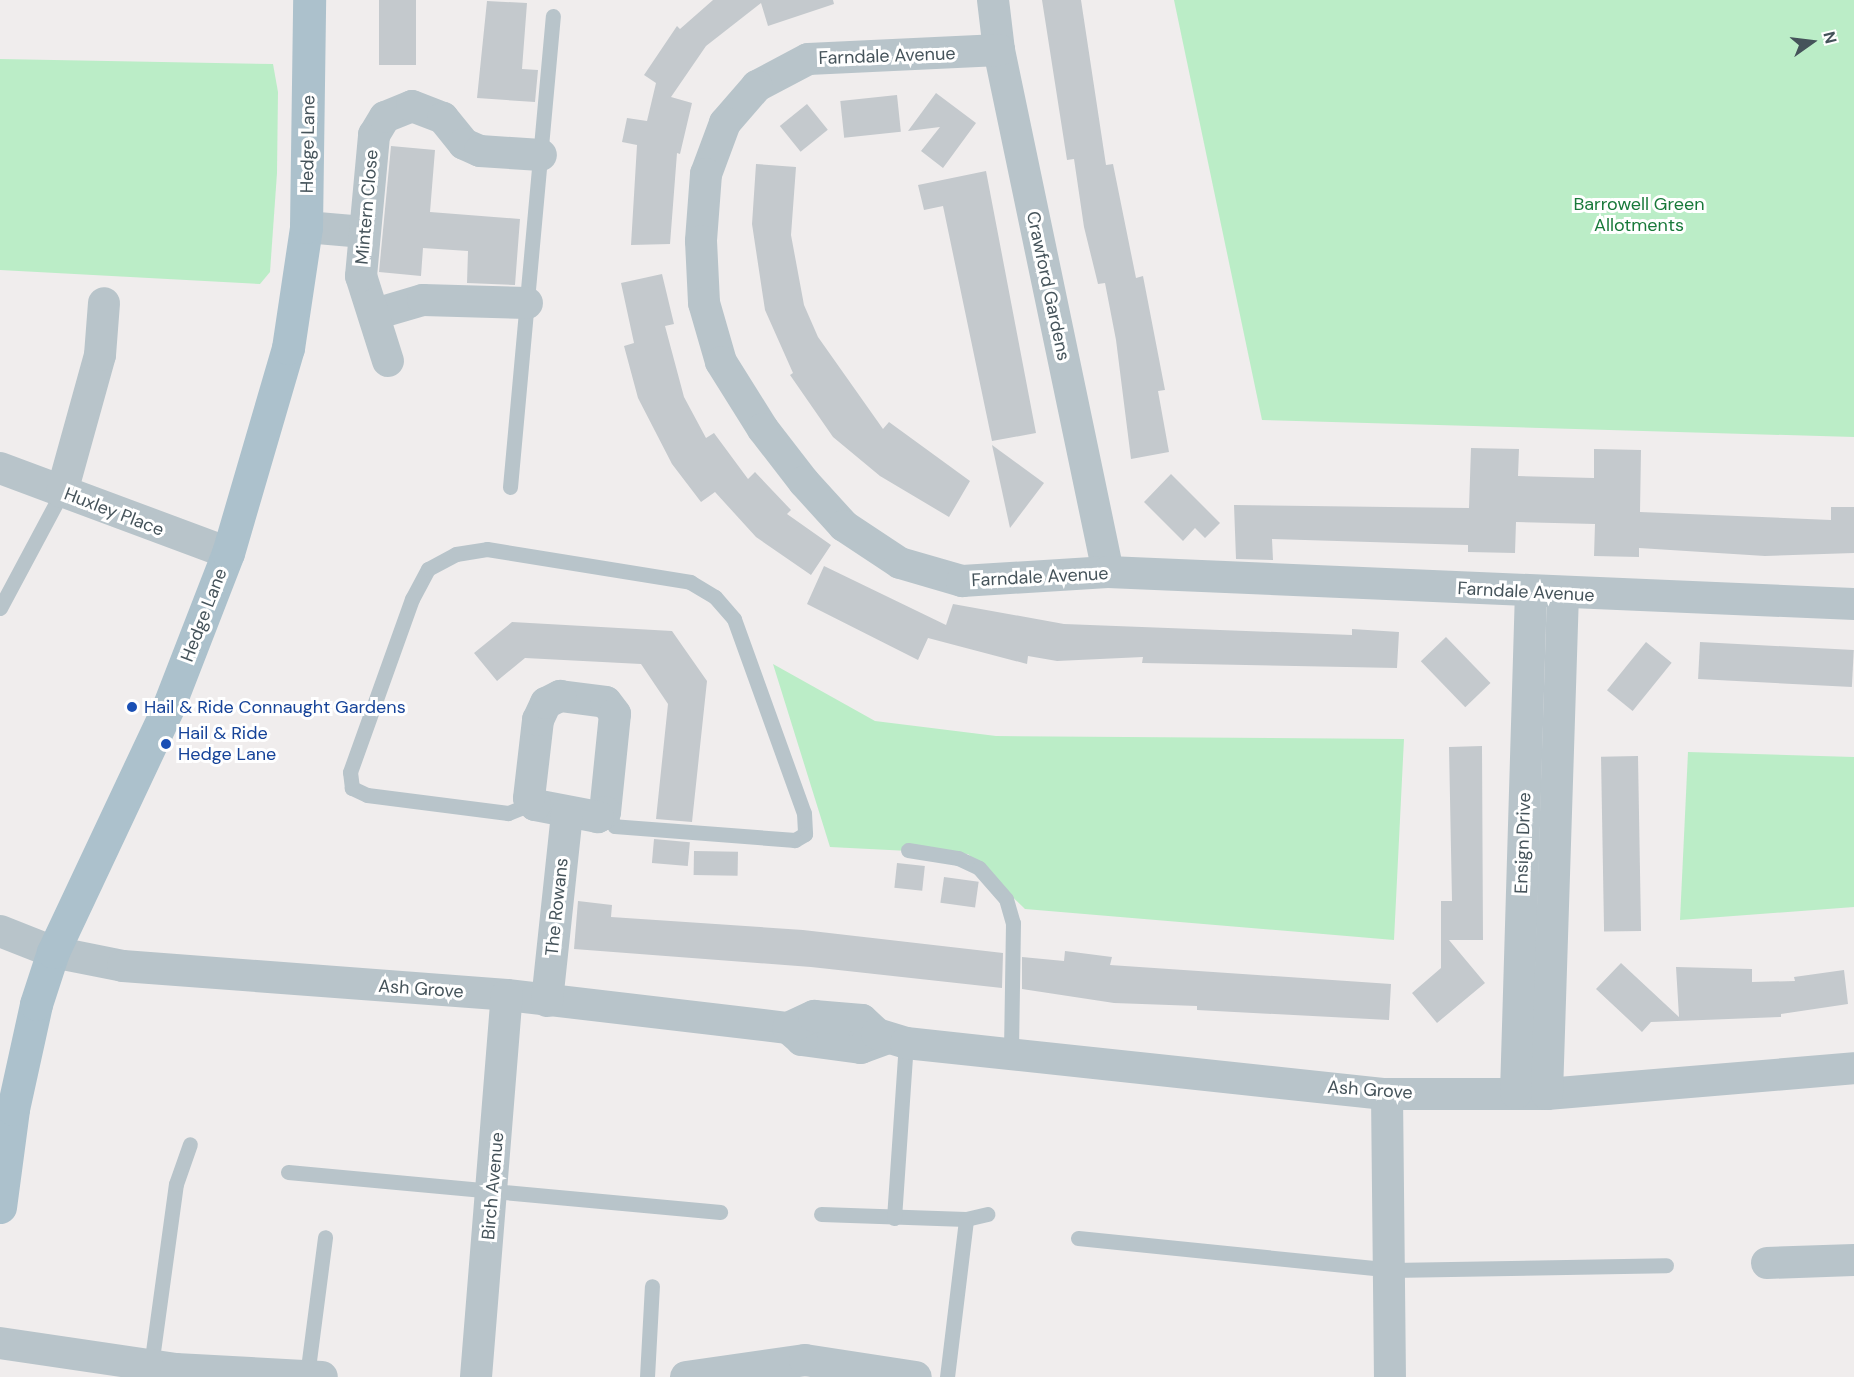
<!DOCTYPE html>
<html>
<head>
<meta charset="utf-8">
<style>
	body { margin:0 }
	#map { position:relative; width:1854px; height:1377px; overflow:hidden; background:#f0eded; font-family:"DM Sans",sans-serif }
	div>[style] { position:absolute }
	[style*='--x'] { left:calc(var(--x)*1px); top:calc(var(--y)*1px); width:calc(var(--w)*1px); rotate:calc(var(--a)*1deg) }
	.green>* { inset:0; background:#bbedc7 }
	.building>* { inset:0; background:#c4c9cd; transform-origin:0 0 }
	.lane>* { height:15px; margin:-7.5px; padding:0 7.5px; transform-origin:7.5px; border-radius:7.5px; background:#b8c4ca }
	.street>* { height:32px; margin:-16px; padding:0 16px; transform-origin:16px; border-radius:16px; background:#b8c4ca }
	.primary>* { height:33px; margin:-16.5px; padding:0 16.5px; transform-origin:16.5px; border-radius:16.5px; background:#acc1cc }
	.dots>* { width:16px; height:16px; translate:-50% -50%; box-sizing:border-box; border:3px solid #fff; border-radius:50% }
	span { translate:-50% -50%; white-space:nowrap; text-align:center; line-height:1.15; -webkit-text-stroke:6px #fff; paint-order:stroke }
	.street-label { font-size:18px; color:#45535a }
	.park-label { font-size:18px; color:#18793a }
	.transit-label { font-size:18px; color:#164399 }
	.left { translate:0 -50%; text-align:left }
	.north { position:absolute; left:1782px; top:12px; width:60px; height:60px; -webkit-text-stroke:4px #fff; paint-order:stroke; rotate:76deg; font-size:16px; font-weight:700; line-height:24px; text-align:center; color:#45535a }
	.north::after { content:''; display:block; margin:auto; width:21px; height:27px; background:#45535a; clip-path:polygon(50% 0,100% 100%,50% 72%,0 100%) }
</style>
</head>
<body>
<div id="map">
	<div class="green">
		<div style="clip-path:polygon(1174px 0,1854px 0,1854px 437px,1262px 420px)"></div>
		<div style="clip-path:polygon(0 59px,273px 64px,278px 92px,277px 173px,270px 272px,260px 284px,0 270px)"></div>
		<div style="clip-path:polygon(773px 664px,875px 721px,996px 736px,1404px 739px,1394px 940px,1025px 909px,968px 854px,830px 847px)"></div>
		<div style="clip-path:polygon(1688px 752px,1854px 757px,1854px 907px,1680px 920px)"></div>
	</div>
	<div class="building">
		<div style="left:379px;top:0;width:37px;height:65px"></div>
		<div style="clip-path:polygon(713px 0,833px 0,834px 4px,768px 26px,761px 3px,706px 46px,671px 97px,692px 103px,680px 154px,677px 153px,670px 244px,631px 245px,637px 145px,622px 142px,627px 118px,647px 121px,656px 83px,644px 75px,677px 26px,680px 29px)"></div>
		<div style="clip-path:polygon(1042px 0,1081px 0,1106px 165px,1113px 164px,1136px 278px,1143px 276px,1165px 390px,1158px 391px,1169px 452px,1131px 459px,1116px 340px,1105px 283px,1098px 284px,1084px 227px,1074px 159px,1067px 160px)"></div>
		<div style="clip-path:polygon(487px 1px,527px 3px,522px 69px,538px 70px,535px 102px,477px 98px)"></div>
		<div style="clip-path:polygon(936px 93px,976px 123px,943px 168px,921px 151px,940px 127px,908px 131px)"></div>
		<div style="left:897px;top:95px;width:37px;height:57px;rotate:84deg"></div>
		<div style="left:807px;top:104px;width:33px;height:35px;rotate:51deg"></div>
		<div style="clip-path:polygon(391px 146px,435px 150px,430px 212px,520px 219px,515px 285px,467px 283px,468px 251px,423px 248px,421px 276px,379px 272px)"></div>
		<div style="clip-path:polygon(756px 164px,796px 167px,791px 235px,804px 305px,818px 337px,883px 429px,889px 422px,970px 481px,949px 517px,880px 476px,833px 437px,790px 375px,793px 373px,765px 310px,752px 224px)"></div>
		<div style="clip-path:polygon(986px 171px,1036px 433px,992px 441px,943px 206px,924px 210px,918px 185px)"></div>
		<div style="clip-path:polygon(662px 274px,674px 324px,665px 326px,684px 397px,706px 438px,714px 433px,748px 479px,755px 472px,791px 510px,787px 514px,831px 545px,811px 575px,756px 537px,715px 492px,701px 502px,672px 464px,638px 398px,624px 346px,634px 343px,621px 283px)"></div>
		<div style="clip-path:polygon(992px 445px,1044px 483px,1010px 528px)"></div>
		<div style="clip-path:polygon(1471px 448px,1519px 449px,1518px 476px,1594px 478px,1594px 449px,1641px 450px,1640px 512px,1831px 520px,1831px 507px,1854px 507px,1854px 553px,1765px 556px,1639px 548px,1639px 557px,1594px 556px,1595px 524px,1516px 522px,1515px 553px,1468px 552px,1468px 545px,1272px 539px,1273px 560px,1236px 559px,1234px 505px,1469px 508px)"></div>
		<div style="clip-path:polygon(1171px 474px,1220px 523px,1205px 538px,1195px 528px,1183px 541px,1144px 502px)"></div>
		<div style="clip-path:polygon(824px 566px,946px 625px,953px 604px,1064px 624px,1352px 635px,1352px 629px,1399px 632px,1397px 668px,1142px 663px,1143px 657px,1057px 661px,1028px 656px,1027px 664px,928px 638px,918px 660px,807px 604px)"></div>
		<div style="clip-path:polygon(512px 622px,672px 631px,707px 681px,692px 822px,656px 819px,668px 704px,641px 664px,525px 658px,497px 681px,474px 653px)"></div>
		<div style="left:1446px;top:637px;width:64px;height:35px;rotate:46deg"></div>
		<div style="left:1646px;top:642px;width:33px;height:62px;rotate:39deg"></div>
		<div style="left:1700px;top:642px;width:154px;height:37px;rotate:3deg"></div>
		<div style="clip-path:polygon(1482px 746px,1483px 940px,1449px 940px,1485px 983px,1437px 1023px,1412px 993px,1441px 968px,1441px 901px,1452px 901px,1449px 747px)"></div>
		<div style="left:1638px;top:756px;width:175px;height:37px;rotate:89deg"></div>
		<div style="left:654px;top:839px;width:36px;height:24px;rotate:5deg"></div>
		<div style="left:694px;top:851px;width:44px;height:24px;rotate:1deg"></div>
		<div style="left:897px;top:863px;width:28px;height:25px;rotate:6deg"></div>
		<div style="left:944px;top:877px;width:35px;height:26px;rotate:8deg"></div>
		<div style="clip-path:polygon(578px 901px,612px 905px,611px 917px,803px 930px,1003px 953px,1002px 988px,811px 967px,574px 949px)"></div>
		<div style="clip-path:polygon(1065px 951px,1112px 957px,1110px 965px,1391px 984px,1389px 1020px,1197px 1010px,1197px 1006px,1114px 1003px,1022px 989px,1022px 957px,1064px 961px)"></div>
		<div style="clip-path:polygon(1621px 963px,1679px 1017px,1676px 967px,1752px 969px,1752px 982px,1795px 981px,1794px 977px,1844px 970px,1848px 1004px,1781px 1014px,1781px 1017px,1651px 1022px,1642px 1032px,1596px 989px)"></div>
	</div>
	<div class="lane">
		<div style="--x:510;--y:487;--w:473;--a:-84.8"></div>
		<div style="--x:0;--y:608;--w:132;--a:-61.9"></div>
		<div style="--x:533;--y:803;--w:27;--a:158"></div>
		<div style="--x:508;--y:813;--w:142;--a:-172.7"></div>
		<div style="--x:367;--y:795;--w:17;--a:-155"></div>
		<div style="--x:352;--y:788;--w:16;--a:-97"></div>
		<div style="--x:350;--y:772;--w:184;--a:-70.3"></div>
		<div style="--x:412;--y:599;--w:34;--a:-62"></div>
		<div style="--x:428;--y:569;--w:32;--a:-28"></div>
		<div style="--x:456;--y:554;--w:31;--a:-9"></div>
		<div style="--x:487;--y:549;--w:206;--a:9.2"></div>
		<div style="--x:690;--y:582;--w:29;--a:31"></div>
		<div style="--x:715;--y:597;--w:29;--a:49"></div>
		<div style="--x:734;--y:619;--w:206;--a:70.2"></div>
		<div style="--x:804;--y:813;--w:21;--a:87"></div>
		<div style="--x:805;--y:834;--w:12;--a:149"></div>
		<div style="--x:795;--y:840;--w:181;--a:-175.6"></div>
		<div style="--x:615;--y:826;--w:17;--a:-126"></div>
		<div style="--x:908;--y:850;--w:51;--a:9.1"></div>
		<div style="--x:958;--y:858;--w:23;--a:25"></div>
		<div style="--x:979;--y:868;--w:41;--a:48.9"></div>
		<div style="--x:1006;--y:899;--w:25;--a:74"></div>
		<div style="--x:1013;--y:923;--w:130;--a:90.9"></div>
		<div style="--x:288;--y:1172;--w:434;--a:5.3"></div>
		<div style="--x:821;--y:1214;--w:145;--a:2"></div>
		<div style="--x:966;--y:1219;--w:22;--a:-13"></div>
		<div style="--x:894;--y:1218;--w:175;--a:-86.1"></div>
		<div style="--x:1078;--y:1238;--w:315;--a:5.8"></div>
		<div style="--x:1391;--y:1270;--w:275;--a:-1"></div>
		<div style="--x:151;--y:1366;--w:184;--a:-82.2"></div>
		<div style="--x:176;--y:1184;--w:42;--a:-70.7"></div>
		<div style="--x:307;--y:1376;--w:140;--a:-82.6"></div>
		<div style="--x:647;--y:1377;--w:91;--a:-86.9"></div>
		<div style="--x:947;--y:1377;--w:159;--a:-83.1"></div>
	</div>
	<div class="street">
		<div style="--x:993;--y:0;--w:50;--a:83.2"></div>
		<div style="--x:999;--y:50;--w:533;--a:78.21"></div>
		<div style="--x:999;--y:50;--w:191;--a:177.3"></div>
		<div style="--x:808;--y:59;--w:58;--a:152.1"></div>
		<div style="--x:757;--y:86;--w:49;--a:130.9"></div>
		<div style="--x:725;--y:123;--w:54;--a:110.4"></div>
		<div style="--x:706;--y:174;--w:67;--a:94.3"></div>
		<div style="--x:701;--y:241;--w:62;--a:87.2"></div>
		<div style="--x:704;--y:303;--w:61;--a:73.9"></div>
		<div style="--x:721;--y:362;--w:79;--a:57.9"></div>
		<div style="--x:763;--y:429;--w:67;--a:52.3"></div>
		<div style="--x:804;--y:482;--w:59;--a:47.7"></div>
		<div style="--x:844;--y:526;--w:67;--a:33.5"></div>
		<div style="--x:900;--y:563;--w:65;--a:16.2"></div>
		<div style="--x:962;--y:581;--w:146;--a:-3.5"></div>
		<div style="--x:1108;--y:572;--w:747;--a:2.46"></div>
		<div style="--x:306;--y:227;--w:58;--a:4.9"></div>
		<div style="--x:375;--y:314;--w:50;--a:-16.3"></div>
		<div style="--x:423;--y:300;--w:104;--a:1.7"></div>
		<div style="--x:388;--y:361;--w:89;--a:-107.6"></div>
		<div style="--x:361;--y:276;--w:142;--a:-84.7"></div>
		<div style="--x:374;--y:135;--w:21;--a:-59"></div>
		<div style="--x:385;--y:117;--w:29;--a:-22"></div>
		<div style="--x:412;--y:106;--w:33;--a:21"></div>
		<div style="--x:443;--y:118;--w:33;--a:51"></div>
		<div style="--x:464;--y:144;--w:17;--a:24"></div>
		<div style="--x:480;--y:151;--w:61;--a:3.8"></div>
		<div style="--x:0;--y:468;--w:243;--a:20.4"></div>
		<div style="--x:62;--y:492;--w:142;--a:-74.5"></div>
		<div style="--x:100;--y:355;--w:52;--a:-85.6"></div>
		<div style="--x:560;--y:696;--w:46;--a:7.4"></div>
		<div style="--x:606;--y:702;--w:15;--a:53"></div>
		<div style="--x:615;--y:714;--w:99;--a:95.8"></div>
		<div style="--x:605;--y:812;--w:9;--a:144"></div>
		<div style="--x:598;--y:817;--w:64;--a:-169.2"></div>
		<div style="--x:535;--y:805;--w:9;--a:-131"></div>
		<div style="--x:529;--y:798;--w:79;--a:-83.4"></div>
		<div style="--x:538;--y:720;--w:19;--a:-65"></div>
		<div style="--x:546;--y:703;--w:16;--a:-27"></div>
		<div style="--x:0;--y:931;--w:57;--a:21.6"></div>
		<div style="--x:53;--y:952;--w:71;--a:11.3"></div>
		<div style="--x:123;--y:966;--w:385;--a:4.3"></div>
		<div style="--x:507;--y:995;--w:283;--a:6.7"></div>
		<div style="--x:547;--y:1001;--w:189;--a:-83.9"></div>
		<div style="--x:888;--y:1038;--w:29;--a:160"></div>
		<div style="--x:861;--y:1048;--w:60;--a:-172.3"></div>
		<div style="--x:802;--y:1040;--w:18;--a:-139"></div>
		<div style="--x:788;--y:1028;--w:29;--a:-25"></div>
		<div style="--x:814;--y:1016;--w:48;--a:4.8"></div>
		<div style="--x:862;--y:1020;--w:21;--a:43"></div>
		<div style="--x:877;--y:1034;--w:30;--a:17"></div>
		<div style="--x:906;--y:1043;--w:484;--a:6.1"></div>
		<div style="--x:1387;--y:1094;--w:160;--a:0"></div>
		<div style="--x:1547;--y:1094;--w:308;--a:-4.8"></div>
		<div style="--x:1516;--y:1093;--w:501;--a:-88.29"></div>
		<div style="--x:1387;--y:1094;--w:283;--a:89.4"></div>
		<div style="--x:1547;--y:1094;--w:500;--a:-88.17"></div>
		<div style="--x:1767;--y:1263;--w:87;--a:-2"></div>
		<div style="--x:0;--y:1343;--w:178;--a:8.4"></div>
		<div style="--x:176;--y:1369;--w:146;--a:3.1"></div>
		<div style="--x:476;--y:1377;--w:383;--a:-85.4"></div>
		<div style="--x:686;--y:1377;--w:120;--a:-8.1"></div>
		<div style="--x:805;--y:1360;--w:112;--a:8.7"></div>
	</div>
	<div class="primary">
		<div style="--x:0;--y:1207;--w:99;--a:-82.4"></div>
		<div style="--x:13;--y:1109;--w:107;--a:-77.6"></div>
		<div style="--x:36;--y:1004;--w:55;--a:-71.9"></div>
		<div style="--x:53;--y:952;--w:273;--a:-64.8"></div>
		<div style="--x:169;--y:705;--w:163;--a:-68.8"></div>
		<div style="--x:228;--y:553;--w:214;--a:-73.7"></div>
		<div style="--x:288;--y:348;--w:122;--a:-81.5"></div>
		<div style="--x:306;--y:227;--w:227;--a:-89.2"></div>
	</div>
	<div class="dots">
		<div style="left:132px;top:707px;background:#1a4fb4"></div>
		<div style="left:166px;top:744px;background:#1a4fb4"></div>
	</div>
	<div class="street-label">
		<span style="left:887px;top:56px;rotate:-2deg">Farndale Avenue</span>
		<span style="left:308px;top:144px;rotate:-89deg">Hedge Lane</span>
		<span style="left:367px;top:207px;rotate:-85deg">Mintern Close</span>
		<span style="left:1048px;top:286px;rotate:78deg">Crawford Gardens</span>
		<span style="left:114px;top:512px;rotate:21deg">Huxley Place</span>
		<span style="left:1040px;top:577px;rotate:-3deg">Farndale Avenue</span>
		<span style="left:1526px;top:592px;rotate:3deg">Farndale Avenue</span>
		<span style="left:204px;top:615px;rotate:-69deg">Hedge Lane</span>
		<span style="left:1523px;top:843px;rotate:-88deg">Ensign Drive</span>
		<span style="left:557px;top:907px;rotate:-84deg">The Rowans</span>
		<span style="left:421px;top:989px;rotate:4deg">Ash Grove</span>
		<span style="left:1370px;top:1090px;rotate:4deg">Ash Grove</span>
		<span style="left:493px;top:1186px;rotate:-85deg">Birch Avenue</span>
	</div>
	<div class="park-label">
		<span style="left:1639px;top:215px">Barrowell Green<br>Allotments</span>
	</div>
	<div class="transit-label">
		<span class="left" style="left:144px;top:707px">Hail &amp; Ride Connaught Gardens</span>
		<span class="left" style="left:178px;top:744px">Hail &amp; Ride<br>Hedge Lane</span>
	</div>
	<div class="north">N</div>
</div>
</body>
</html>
